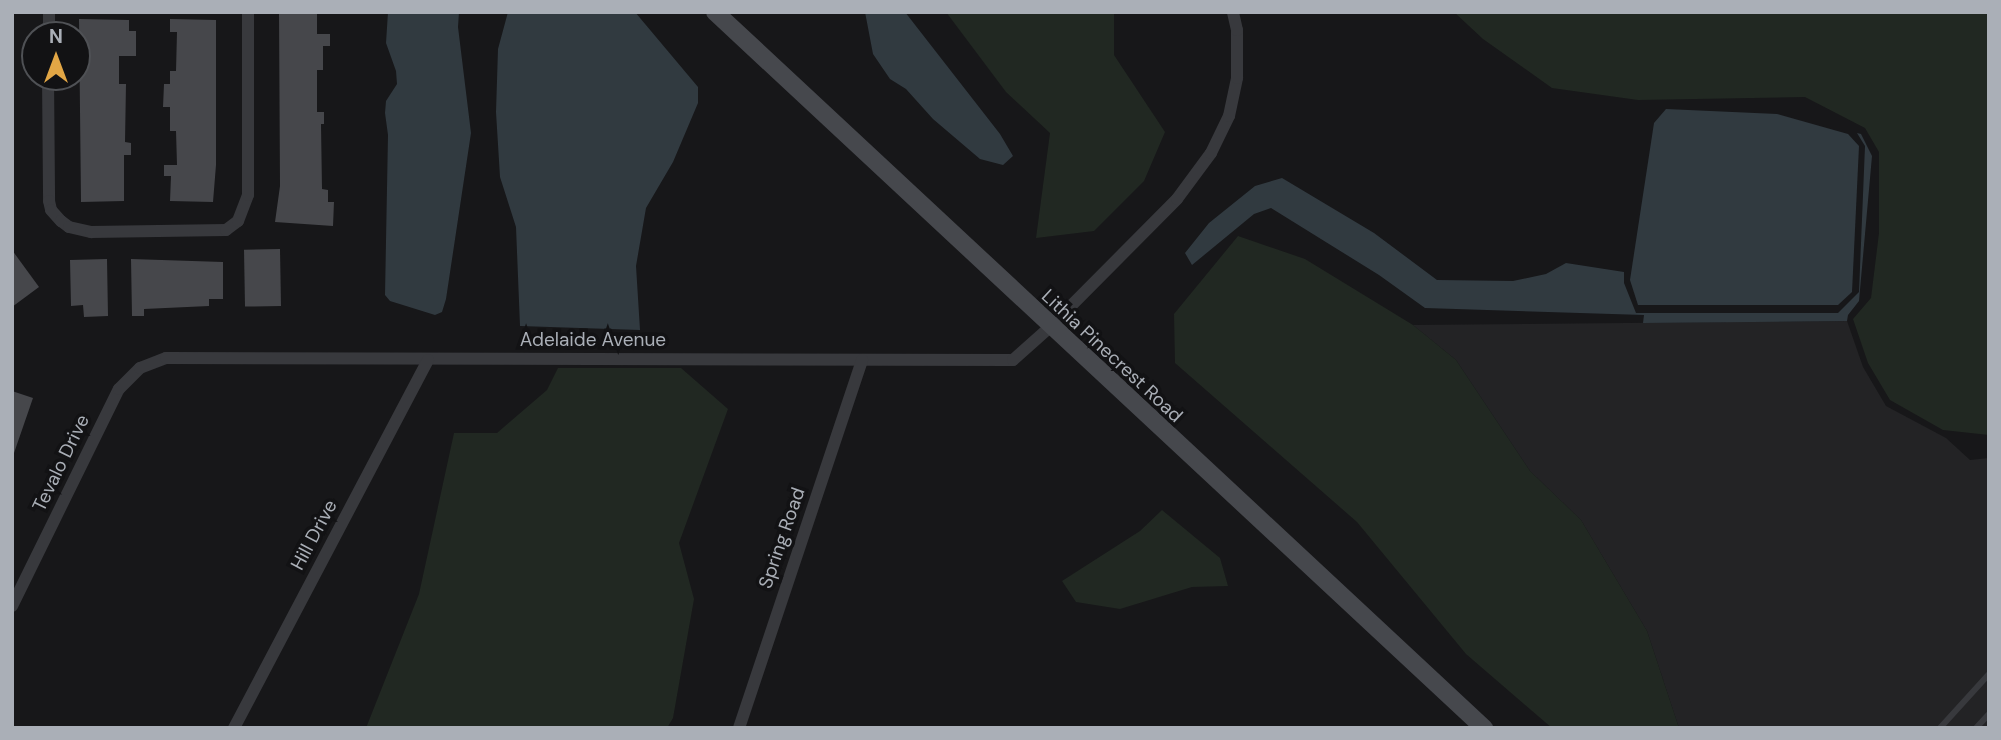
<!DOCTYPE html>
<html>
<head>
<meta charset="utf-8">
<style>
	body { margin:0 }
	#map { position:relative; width:2001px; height:740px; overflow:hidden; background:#171719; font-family:"DM Sans",sans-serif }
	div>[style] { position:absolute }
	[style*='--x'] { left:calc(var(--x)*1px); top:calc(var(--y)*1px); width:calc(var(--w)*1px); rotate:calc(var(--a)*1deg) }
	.built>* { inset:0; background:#232325 }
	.green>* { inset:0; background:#212822 }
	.water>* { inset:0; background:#313a40 }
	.building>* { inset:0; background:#46474b; transform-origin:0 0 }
	.service>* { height:6px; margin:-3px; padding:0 3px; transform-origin:3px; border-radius:3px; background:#38393d }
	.minor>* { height:12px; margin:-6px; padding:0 6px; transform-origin:6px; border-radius:6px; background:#38393d }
	.secondary>* { height:18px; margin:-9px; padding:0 9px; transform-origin:9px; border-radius:9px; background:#46484d }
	span { translate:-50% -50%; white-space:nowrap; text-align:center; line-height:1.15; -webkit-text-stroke:7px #121214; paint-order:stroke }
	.street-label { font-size:19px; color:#aaafb7 }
	.frame { position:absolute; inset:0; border:14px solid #aaafb7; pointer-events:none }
	.north { position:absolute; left:21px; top:21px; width:70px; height:70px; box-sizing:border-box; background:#121214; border:2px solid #4f5155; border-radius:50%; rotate:0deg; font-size:19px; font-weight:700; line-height:28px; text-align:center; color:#aaafb7 }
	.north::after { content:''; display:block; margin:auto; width:24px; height:32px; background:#e2a645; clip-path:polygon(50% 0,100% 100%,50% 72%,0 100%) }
</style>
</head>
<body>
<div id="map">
	<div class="built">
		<div style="clip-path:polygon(1847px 321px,1863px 367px,1886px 406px,1946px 438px,1970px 460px,1989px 458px,1989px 728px,1679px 728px,1647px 631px,1581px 520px,1530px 471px,1456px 360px,1413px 325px)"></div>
	</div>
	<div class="green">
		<div style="clip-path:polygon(946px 12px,1114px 12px,1114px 55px,1165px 132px,1144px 181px,1094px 231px,1036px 238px,1050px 133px,1006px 92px)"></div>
		<div style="clip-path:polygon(1454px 12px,1989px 12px,1989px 435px,1943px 430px,1890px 400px,1868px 363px,1853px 319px,1871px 298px,1879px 233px,1879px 152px,1865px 128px,1805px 97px,1638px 100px,1552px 88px,1483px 39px)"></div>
		<div style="clip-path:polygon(1238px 236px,1305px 259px,1413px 325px,1456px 360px,1530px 471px,1581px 520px,1647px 631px,1679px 728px,1552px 728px,1466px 654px,1357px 522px,1175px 363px,1174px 314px)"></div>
		<div style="clip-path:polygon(558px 368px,681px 368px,728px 409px,679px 543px,694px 599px,673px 718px,667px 728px,366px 728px,419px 594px,454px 433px,497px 433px,547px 390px)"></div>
		<div style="clip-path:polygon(1162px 510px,1220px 558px,1228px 586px,1192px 587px,1120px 609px,1076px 602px,1062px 581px,1140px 531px)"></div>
	</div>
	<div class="water">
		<div style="clip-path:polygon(388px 12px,459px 12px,458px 27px,471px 133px,446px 299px,442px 312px,435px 315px,390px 301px,385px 295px,388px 135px,385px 113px,386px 101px,397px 84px,396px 71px,386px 43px)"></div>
		<div style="clip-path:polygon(508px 12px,635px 12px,698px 87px,698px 103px,673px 162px,646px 208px,636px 266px,640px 330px,520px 326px,516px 227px,500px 177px,496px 112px,498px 49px)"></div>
		<div style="clip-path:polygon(865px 12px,905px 12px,1000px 134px,1013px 156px,1003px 165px,980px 159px,933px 119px,906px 89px,890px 79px,873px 54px)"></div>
		<div style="clip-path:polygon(1666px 109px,1777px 114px,1848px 134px,1859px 146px,1852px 292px,1838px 305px,1638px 305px,1630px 280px,1654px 123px)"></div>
		<div style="clip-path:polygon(1857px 133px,1861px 134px,1872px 156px,1859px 301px,1848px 315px,1847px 321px,1643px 323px,1644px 315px,1425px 308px,1379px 275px,1271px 208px,1254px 214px,1192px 265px,1185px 253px,1209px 223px,1255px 186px,1282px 178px,1374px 233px,1437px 280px,1513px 281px,1546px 274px,1566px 263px,1624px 272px,1624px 283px,1636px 313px,1838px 313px,1859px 292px,1865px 146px)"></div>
	</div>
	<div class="building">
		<div style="clip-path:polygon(279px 12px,317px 12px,317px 34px,330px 34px,330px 46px,323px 46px,323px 70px,317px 70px,317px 112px,324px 112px,324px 124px,321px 124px,322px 189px,328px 190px,328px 202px,334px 202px,333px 226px,275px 222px,280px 186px)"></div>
		<div style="clip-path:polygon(79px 19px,129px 20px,129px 31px,136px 31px,136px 56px,119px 56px,119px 84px,126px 84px,125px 142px,131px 143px,131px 155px,124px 155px,124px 201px,81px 202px)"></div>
		<div style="clip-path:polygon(170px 19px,216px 20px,216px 165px,213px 202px,170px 201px,171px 176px,164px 176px,164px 165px,177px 165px,176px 131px,170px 131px,170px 107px,163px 107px,164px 84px,170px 84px,170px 71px,176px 71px,177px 32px,170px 32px)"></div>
		<div style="left:280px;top:249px;width:57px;height:36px;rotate:89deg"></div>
		<div style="clip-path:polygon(12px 250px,39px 287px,12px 307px)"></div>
		<div style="clip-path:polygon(107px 259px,108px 316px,84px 317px,83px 305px,71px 306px,70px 260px)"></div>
		<div style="clip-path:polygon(131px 259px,223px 262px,223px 299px,209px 299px,209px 306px,144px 309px,144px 316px,132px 316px)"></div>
		<div style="clip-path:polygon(12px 391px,33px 398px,14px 453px,12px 452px)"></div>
	</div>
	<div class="service">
		<div style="--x:1940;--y:728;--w:73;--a:-47.8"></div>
		<div style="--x:1976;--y:728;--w:19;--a:-47"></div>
	</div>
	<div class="minor">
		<div style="--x:49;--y:35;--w:23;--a:-90"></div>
		<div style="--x:48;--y:77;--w:124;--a:89.5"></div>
		<div style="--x:49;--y:201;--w:9;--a:77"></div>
		<div style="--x:51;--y:210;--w:15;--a:48"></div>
		<div style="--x:61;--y:221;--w:10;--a:37"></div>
		<div style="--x:69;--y:227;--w:23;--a:13"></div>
		<div style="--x:91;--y:232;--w:135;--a:-0.8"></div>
		<div style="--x:226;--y:230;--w:15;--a:-37"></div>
		<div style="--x:238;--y:221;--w:28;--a:-69"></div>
		<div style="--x:248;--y:195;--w:183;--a:-90"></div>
		<div style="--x:12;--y:606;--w:242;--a:-63.8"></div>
		<div style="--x:119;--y:389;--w:30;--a:-45"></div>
		<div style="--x:140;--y:368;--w:28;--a:-21"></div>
		<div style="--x:166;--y:358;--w:847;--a:0.14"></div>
		<div style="--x:1013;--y:360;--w:50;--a:-41.7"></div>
		<div style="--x:1050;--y:327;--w:180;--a:-45.2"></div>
		<div style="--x:1177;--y:199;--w:57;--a:-53.5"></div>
		<div style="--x:1211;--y:153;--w:41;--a:-64.1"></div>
		<div style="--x:1229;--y:116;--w:39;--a:-78"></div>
		<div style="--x:1237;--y:78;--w:48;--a:-90"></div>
		<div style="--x:1237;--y:30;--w:18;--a:-103"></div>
		<div style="--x:234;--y:728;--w:416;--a:-62.2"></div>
		<div style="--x:739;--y:728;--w:388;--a:-71.5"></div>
	</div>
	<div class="secondary">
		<div style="--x:715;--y:12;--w:1051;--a:42.96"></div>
	</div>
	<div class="street-label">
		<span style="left:593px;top:340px">Adelaide Avenue</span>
		<span style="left:1112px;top:356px;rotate:43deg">Lithia Pinecrest Road</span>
		<span style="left:61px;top:463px;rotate:-64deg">Tevalo Drive</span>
		<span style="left:314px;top:535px;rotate:-62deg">Hill Drive</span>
		<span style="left:782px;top:538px;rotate:-71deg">Spring Road</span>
	</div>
	<div class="frame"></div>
	<div class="north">N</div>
</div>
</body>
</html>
